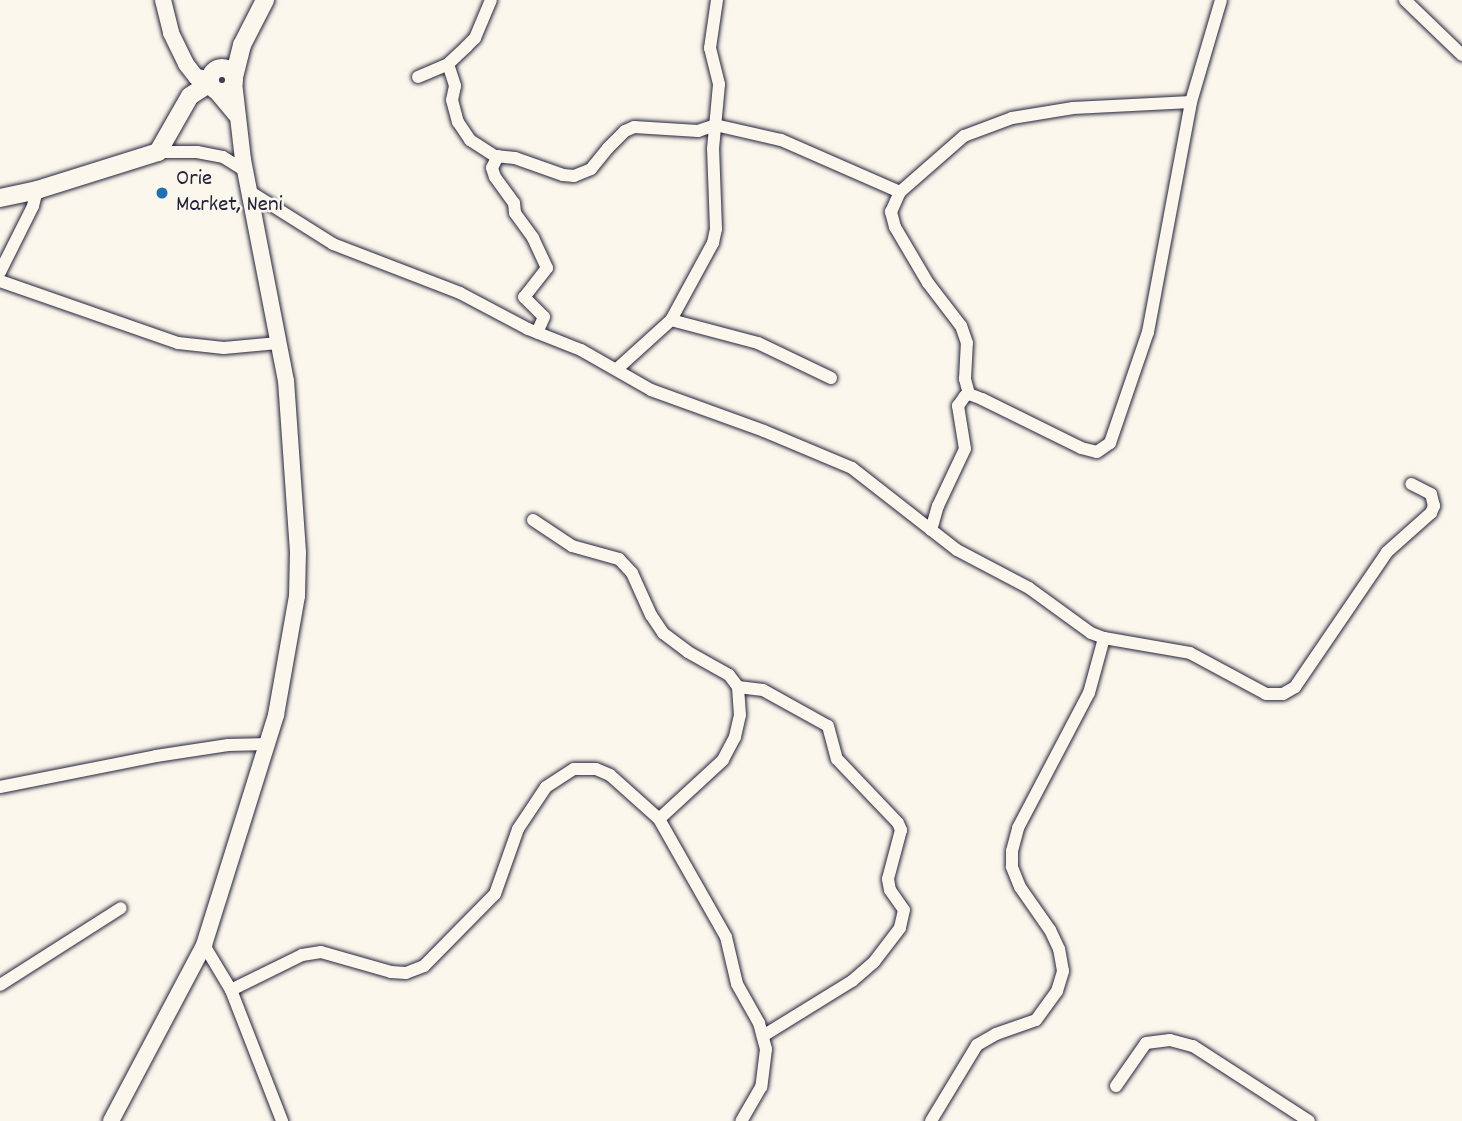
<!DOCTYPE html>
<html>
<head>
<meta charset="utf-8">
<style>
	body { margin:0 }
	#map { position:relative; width:1462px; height:1121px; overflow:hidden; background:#fbf7ec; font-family:Dekko,sans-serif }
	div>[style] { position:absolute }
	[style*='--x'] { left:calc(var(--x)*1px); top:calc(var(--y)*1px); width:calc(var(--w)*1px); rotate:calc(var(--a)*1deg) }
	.roads { filter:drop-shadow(0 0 2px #22223b) drop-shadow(0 0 2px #22223b) }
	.minor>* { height:12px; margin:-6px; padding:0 6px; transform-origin:6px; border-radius:6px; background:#fbf7ec }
	.tertiary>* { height:16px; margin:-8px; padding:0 8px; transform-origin:8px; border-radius:8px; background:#fbf7ec }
	.secondary>* { height:18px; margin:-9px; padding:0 9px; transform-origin:9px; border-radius:9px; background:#fbf7ec }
	.secondary>.ring { margin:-9px; padding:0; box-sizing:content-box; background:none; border:18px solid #fbf7ec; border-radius:50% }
	.dots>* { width:19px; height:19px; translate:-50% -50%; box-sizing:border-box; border:4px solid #fbf7ec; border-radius:50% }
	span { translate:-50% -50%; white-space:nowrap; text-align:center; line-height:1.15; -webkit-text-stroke:5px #fbf7ec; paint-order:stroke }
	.poi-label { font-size:23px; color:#22223b }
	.left { translate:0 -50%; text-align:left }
</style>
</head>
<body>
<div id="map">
	<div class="roads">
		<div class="minor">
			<div style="--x:1405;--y:0;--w:79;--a:44"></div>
			<div style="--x:448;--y:64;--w:23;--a:72"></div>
			<div style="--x:455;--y:86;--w:14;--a:102"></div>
			<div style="--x:452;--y:100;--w:23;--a:75"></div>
			<div style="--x:458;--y:122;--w:22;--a:56"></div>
			<div style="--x:470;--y:140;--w:30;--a:33"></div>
			<div style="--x:495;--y:156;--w:20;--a:6"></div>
			<div style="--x:515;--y:158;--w:51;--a:19.5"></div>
			<div style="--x:563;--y:175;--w:11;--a:5"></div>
			<div style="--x:574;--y:176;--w:18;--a:-22"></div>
			<div style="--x:591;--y:169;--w:27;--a:-51"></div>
			<div style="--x:608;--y:148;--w:24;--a:-45"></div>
			<div style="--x:625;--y:131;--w:10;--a:-24"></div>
			<div style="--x:634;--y:127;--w:64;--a:3.6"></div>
			<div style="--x:698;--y:131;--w:18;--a:-19"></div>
			<div style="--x:715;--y:125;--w:68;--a:12.8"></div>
			<div style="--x:781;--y:140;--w:130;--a:23.6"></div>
			<div style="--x:418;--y:77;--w:33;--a:-23"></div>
			<div style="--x:448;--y:64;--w:25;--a:-43"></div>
			<div style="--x:466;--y:47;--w:13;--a:-45"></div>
			<div style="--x:475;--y:38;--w:41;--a:-67.2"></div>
			<div style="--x:158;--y:152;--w:39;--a:0"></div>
			<div style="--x:197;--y:152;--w:26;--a:11"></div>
			<div style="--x:223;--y:157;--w:25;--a:32"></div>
			<div style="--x:498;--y:156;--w:13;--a:117"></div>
			<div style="--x:492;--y:168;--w:9;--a:72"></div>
			<div style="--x:495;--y:177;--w:32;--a:54"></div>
			<div style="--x:514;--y:203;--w:10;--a:84"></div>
			<div style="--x:515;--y:213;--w:31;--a:54"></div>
			<div style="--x:533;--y:238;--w:33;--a:65"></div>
			<div style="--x:547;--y:268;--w:37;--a:128"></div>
			<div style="--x:524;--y:297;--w:28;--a:45"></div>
			<div style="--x:544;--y:317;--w:17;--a:114"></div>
			<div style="--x:249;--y:191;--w:99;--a:32.2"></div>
			<div style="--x:333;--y:244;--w:136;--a:21.1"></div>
			<div style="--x:460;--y:293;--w:77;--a:27.9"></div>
			<div style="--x:528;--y:329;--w:57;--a:21.6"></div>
			<div style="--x:581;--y:350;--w:81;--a:29.7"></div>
			<div style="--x:651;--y:390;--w:120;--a:19.9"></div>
			<div style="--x:764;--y:431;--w:95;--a:22.8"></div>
			<div style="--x:852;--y:468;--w:133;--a:38"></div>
			<div style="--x:957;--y:550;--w:81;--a:27.8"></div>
			<div style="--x:1029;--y:588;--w:77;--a:36"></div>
			<div style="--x:1091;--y:633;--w:14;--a:21"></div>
			<div style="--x:1104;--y:638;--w:87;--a:9.9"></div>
			<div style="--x:1190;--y:653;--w:86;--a:28.3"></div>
			<div style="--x:1266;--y:694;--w:17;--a:0"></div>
			<div style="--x:1283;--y:694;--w:14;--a:-30"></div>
			<div style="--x:1295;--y:687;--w:163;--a:-55.7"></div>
			<div style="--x:1387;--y:552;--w:59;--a:-41.6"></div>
			<div style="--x:1431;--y:513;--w:8;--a:-67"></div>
			<div style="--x:1434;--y:506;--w:12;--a:-104"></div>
			<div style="--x:1431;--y:494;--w:22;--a:-153"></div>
			<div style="--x:0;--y:272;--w:74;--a:-63.4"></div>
			<div style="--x:33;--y:206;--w:16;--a:-76"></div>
			<div style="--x:0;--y:281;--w:188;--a:19.2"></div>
			<div style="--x:178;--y:343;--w:46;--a:6.2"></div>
			<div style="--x:224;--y:348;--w:54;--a:-5.3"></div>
			<div style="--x:671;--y:320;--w:90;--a:14.8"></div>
			<div style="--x:758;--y:343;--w:81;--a:25.6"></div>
			<div style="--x:617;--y:369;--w:73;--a:-42.2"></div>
			<div style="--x:671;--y:320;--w:88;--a:-61.4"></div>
			<div style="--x:713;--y:243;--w:14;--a:-78"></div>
			<div style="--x:716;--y:229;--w:80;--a:-92.1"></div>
			<div style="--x:713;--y:149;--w:65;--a:-84.7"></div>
			<div style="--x:719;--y:84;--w:37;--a:-104"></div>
			<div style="--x:710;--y:48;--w:49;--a:-81.7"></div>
			<div style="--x:969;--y:394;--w:16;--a:-105"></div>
			<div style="--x:965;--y:379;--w:36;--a:-87"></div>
			<div style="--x:967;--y:343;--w:18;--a:-109"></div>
			<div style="--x:961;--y:326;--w:54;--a:-127.5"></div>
			<div style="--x:928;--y:283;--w:65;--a:-120.5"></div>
			<div style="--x:895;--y:227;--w:16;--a:-105"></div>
			<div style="--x:891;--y:212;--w:22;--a:-66"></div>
			<div style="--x:900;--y:192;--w:85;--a:-41.2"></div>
			<div style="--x:964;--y:136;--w:51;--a:-20.6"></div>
			<div style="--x:1012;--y:118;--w:62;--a:-9.3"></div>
			<div style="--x:1073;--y:108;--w:118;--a:-2.9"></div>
			<div style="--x:533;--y:520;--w:47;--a:33.7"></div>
			<div style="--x:572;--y:546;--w:49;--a:15.5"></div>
			<div style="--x:619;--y:559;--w:19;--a:47"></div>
			<div style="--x:632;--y:573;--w:46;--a:65.7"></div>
			<div style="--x:651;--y:615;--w:22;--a:56"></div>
			<div style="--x:663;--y:633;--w:31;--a:37"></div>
			<div style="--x:688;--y:652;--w:47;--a:29.3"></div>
			<div style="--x:729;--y:675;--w:15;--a:53"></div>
			<div style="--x:738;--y:687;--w:28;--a:86"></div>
			<div style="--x:740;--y:715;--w:23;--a:103"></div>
			<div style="--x:735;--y:737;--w:26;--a:118"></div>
			<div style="--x:723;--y:760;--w:87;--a:137.3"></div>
			<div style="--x:931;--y:530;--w:25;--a:-74"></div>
			<div style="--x:938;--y:506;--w:63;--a:-64.7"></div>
			<div style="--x:965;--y:449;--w:44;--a:-99.2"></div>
			<div style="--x:958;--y:406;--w:12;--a:-55"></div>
			<div style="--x:965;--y:396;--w:4;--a:-27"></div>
			<div style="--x:969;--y:394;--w:14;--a:21"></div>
			<div style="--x:982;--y:399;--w:110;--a:26.3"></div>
			<div style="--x:1081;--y:448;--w:16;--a:14"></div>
			<div style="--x:1097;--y:452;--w:16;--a:-35"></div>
			<div style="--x:1110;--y:443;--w:117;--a:-71.1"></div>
			<div style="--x:1148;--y:332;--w:234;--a:-79.4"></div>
			<div style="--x:1191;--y:102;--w:106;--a:-73.6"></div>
			<div style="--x:738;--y:687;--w:25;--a:7"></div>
			<div style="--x:763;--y:690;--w:74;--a:29"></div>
			<div style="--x:828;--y:726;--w:34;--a:75"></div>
			<div style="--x:837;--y:759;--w:88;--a:46.4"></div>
			<div style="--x:898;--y:823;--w:8;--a:67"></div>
			<div style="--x:901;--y:830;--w:51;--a:104.9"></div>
			<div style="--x:888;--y:879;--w:11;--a:80"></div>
			<div style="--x:890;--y:890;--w:24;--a:55"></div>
			<div style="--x:904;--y:910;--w:18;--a:103"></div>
			<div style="--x:900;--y:928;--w:43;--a:127.4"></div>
			<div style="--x:874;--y:962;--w:29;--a:139"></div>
			<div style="--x:852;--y:981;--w:105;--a:148.3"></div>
			<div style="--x:0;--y:787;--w:159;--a:-11.2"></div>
			<div style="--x:156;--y:756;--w:73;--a:-8.7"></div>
			<div style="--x:228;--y:745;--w:40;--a:-1.4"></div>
			<div style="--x:204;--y:945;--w:52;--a:59"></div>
			<div style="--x:231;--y:990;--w:141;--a:68.7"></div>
			<div style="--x:0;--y:985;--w:143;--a:-32.5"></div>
			<div style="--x:231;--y:990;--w:79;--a:-26.2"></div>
			<div style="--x:302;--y:955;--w:19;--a:-9"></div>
			<div style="--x:321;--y:952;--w:73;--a:15.9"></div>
			<div style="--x:391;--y:972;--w:15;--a:4"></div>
			<div style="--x:406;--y:973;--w:19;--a:-21"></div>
			<div style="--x:424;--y:966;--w:101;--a:-45.4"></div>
			<div style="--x:495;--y:894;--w:69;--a:-70.5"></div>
			<div style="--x:518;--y:829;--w:50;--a:-56.3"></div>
			<div style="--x:546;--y:787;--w:33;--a:-33"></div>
			<div style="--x:574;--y:769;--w:22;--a:0"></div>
			<div style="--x:596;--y:769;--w:15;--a:23"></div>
			<div style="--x:610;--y:775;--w:66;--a:41.9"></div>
			<div style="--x:659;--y:819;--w:136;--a:60.4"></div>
			<div style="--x:726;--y:937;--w:48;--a:76.8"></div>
			<div style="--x:737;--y:984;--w:45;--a:60.6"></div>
			<div style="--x:759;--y:1023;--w:27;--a:75"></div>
			<div style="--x:766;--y:1049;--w:38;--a:97"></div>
			<div style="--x:761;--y:1087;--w:39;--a:120"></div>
			<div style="--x:1116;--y:1086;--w:52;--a:-55.1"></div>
			<div style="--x:1146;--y:1043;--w:24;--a:-7"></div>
			<div style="--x:1170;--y:1040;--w:24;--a:15"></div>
			<div style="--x:1193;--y:1046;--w:138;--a:32.9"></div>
			<div style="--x:931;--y:1121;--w:89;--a:-58.8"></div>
			<div style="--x:977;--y:1045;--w:22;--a:-30"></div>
			<div style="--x:996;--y:1034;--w:42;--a:-19.3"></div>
			<div style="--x:1036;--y:1020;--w:36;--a:-54"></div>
			<div style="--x:1057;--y:991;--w:21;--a:-73"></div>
			<div style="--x:1063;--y:971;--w:22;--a:-100"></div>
			<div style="--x:1059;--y:949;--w:21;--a:-115"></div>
			<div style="--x:1050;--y:930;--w:52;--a:-124.9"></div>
			<div style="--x:1020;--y:887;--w:22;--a:-112"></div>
			<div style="--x:1012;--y:867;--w:16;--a:-90"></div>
			<div style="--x:1012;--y:851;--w:24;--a:-75"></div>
			<div style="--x:1018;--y:828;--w:153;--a:-62.3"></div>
			<div style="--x:1089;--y:693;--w:57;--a:-74.7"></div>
		</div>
		<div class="tertiary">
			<div style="--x:163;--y:0;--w:34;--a:76"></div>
			<div style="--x:171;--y:33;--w:34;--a:64"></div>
			<div style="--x:186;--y:64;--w:16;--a:52"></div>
			<div style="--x:196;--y:77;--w:13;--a:9"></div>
			<div style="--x:216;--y:91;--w:31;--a:50"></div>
			<div style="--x:111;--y:1121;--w:199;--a:-62.1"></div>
			<div style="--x:204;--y:945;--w:241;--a:-72.6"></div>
			<div style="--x:276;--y:715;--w:121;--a:-80"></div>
			<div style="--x:297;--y:596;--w:44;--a:-88.7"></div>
			<div style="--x:298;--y:552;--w:171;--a:-94"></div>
			<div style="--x:286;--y:381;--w:225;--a:-101"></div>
			<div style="--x:243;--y:160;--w:79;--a:-96.6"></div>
		</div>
		<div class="secondary">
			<div class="ring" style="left:210px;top:68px;width:6px;height:6px"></div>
			<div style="--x:234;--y:77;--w:33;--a:-76"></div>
			<div style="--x:242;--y:45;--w:51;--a:-62.9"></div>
			<div style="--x:0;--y:198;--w:38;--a:-12"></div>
			<div style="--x:37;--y:190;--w:127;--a:-17.4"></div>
			<div style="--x:158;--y:152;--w:64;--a:-60.3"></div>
			<div style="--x:190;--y:96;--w:24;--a:-33"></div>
		</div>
	</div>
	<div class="dots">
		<div style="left:162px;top:193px;background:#1f6fb2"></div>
	</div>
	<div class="poi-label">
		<span class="left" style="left:176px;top:193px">Orie<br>Market, Neni</span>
	</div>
</div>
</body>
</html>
